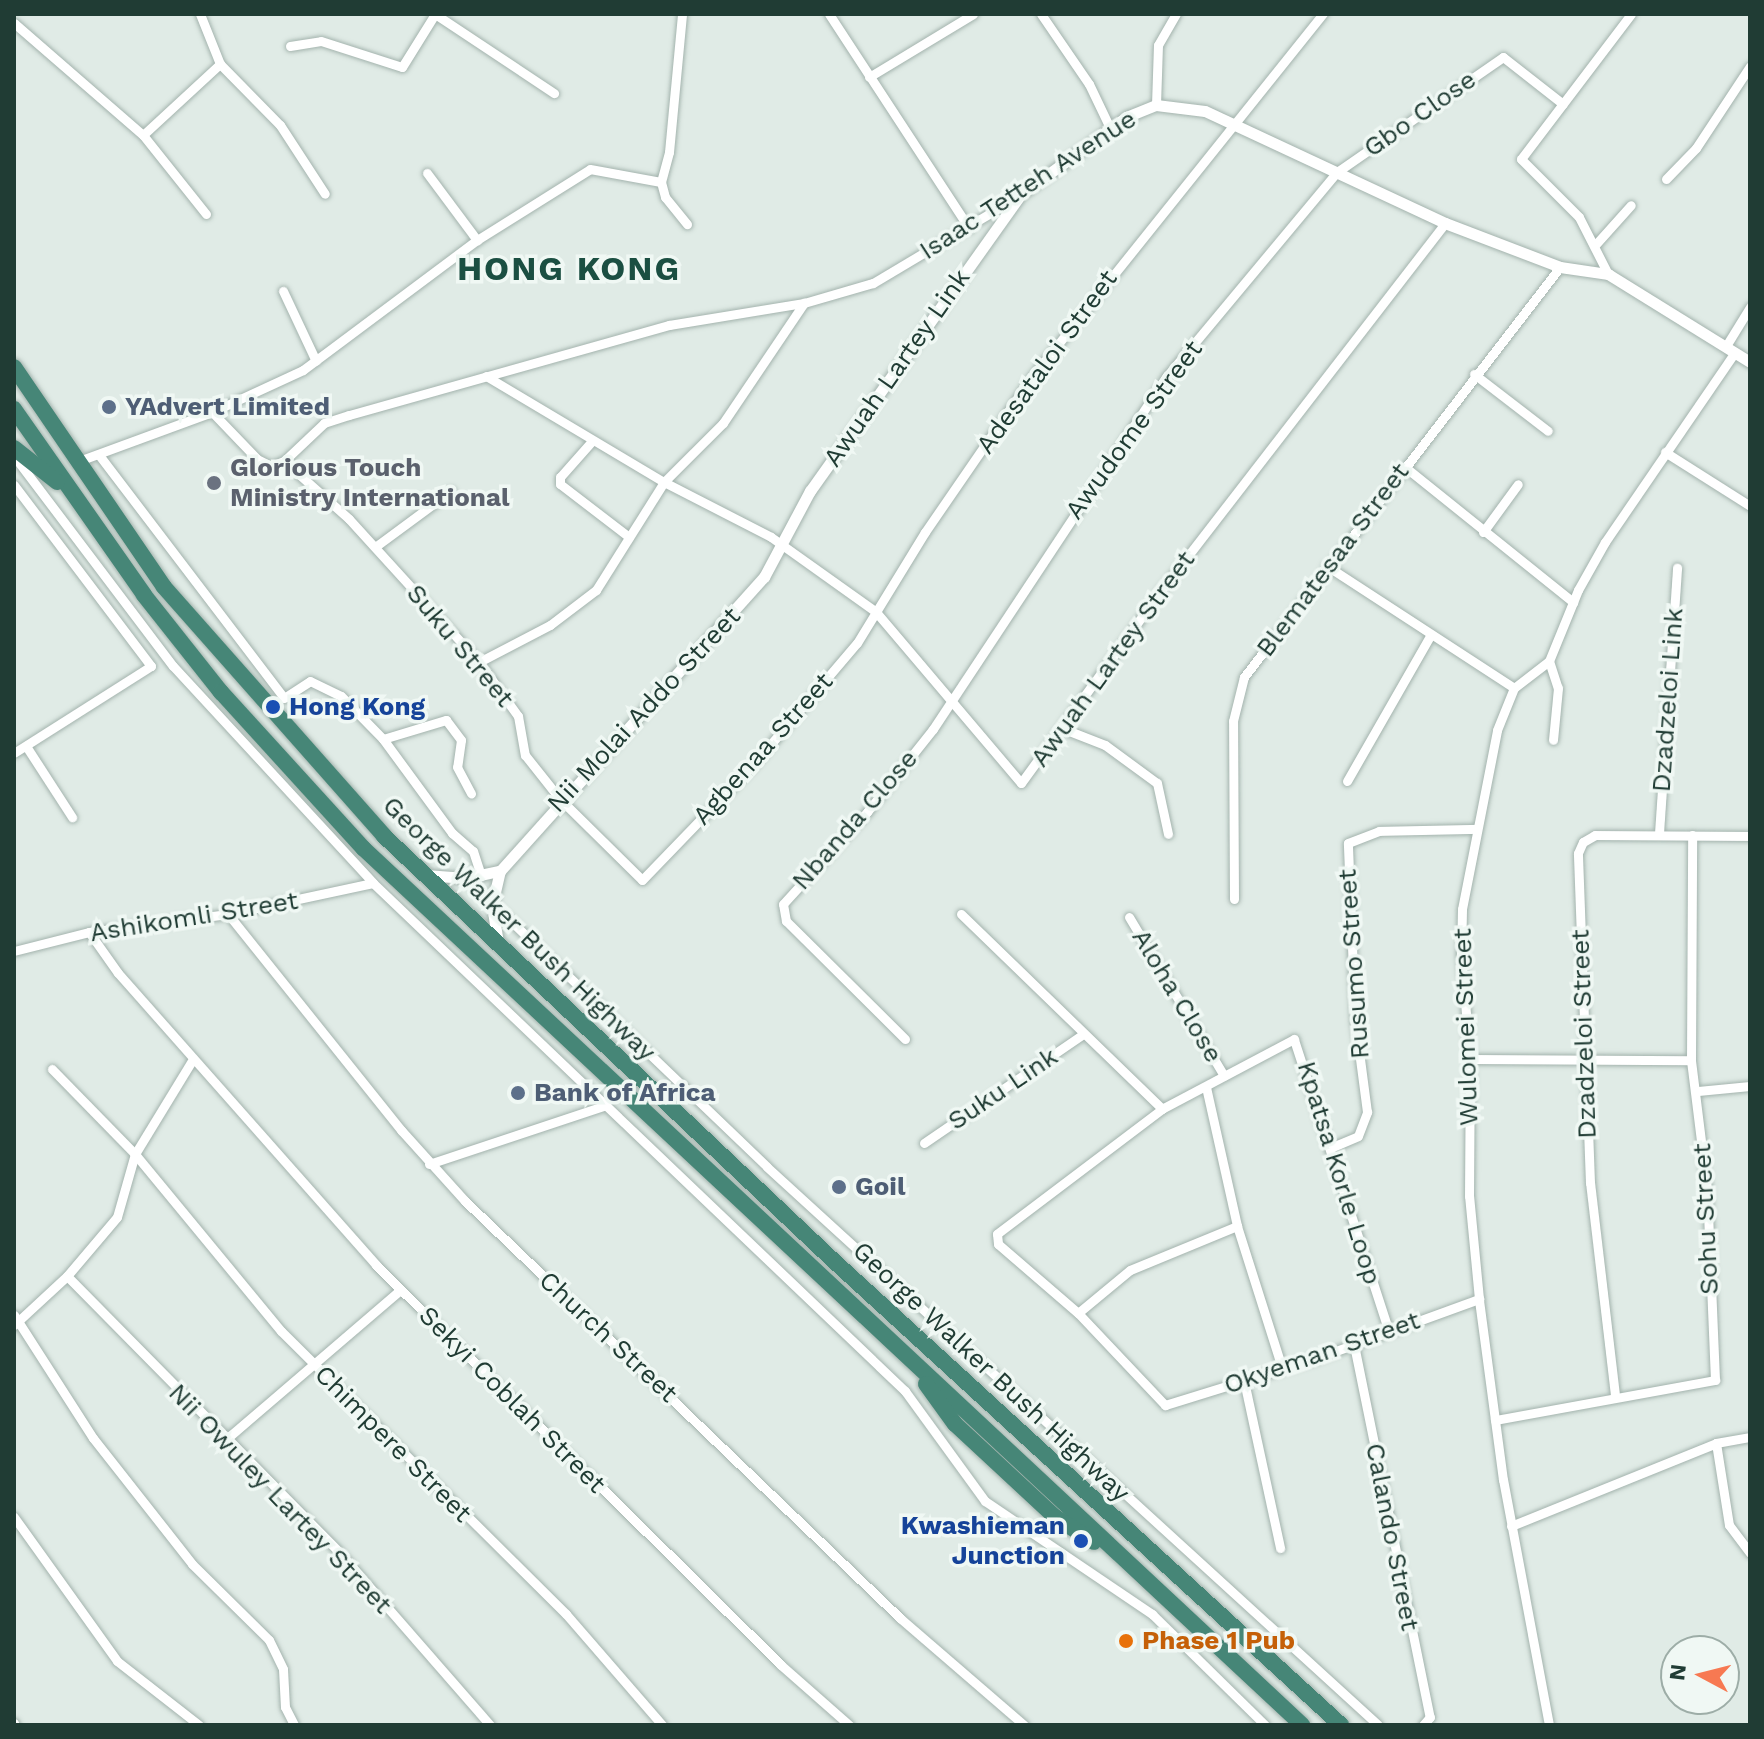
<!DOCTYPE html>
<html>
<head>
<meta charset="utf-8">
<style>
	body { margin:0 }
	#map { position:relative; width:1764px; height:1739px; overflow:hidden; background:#e0ebe6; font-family:"Work Sans",sans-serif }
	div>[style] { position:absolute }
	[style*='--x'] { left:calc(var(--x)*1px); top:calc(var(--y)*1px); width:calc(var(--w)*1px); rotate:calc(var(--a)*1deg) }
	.roads { filter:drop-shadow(0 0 2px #a3b3ad) drop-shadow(0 0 2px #a3b3ad) }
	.minor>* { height:9px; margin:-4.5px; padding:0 4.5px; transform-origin:4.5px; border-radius:4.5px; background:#fff }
	.tertiary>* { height:11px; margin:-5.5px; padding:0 5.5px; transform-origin:5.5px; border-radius:5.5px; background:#fff }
	.trunk>* { height:16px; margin:-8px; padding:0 8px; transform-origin:8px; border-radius:8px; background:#468677 }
	.dots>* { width:22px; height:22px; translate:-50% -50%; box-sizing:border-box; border:4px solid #f0f8f4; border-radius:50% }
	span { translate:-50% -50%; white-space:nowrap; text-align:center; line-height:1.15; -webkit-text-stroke:7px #f0f8f4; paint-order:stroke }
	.street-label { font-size:26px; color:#203c34 }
	.service-label { font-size:26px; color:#4e5e75; font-weight:700 }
	.left { translate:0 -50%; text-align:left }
	.worship-label { font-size:26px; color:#5b616d; font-weight:700 }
	.transit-label { font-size:26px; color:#164399; font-weight:700 }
	.right { translate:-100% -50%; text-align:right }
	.food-label { font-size:26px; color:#c56008; font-weight:700 }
	.district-label { font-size:34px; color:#1b4f42; font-weight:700; letter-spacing:2px }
	.frame { position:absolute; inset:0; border:16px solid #203c34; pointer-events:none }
	.north { position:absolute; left:1660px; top:1635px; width:80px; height:80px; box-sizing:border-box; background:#f0f8f4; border:2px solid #9dada7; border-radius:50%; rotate:277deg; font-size:22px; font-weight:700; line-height:32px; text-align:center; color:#203c34 }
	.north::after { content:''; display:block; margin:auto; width:28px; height:36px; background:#f77952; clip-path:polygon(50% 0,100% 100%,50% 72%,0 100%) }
</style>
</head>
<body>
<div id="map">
	<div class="roads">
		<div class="minor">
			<div style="--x:200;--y:14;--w:54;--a:68.2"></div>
			<div style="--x:220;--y:64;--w:86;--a:45.5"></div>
			<div style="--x:280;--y:125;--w:82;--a:56.9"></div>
			<div style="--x:829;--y:14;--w:256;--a:56.8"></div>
			<div style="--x:1041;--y:14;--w:85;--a:55.6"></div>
			<div style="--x:1089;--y:84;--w:47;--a:64.5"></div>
			<div style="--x:14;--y:23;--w:171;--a:41"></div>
			<div style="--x:143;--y:135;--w:101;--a:51.4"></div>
			<div style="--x:290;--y:46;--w:31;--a:-9"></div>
			<div style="--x:321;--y:41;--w:85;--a:17.8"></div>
			<div style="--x:402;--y:67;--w:62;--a:-58.1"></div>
			<div style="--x:435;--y:14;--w:143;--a:33.6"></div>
			<div style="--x:869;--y:77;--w:122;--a:-31.2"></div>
			<div style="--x:1156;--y:105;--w:60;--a:-88.1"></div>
			<div style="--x:1158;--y:45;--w:36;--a:-60"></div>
			<div style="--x:143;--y:135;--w:105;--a:-42.7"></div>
			<div style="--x:427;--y:173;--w:84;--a:53.3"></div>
			<div style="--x:1666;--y:179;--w:43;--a:-45.9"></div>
			<div style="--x:1696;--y:148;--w:98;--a:-56.6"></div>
			<div style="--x:661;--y:182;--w:31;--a:-75"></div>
			<div style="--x:669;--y:152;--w:139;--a:-84.6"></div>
			<div style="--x:661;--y:182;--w:16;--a:75"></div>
			<div style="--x:665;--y:197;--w:35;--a:51"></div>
			<div style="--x:1596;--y:244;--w:52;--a:-48.1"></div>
			<div style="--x:1608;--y:274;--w:64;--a:-117"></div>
			<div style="--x:1579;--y:217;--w:82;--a:-135"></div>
			<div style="--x:1521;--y:159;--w:182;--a:-52.8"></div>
			<div style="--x:283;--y:291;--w:77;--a:64.8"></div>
			<div style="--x:1726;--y:346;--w:46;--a:-58.4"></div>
			<div style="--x:1474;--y:374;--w:93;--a:37.6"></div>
			<div style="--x:486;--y:376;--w:207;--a:30.8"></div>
			<div style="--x:664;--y:482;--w:120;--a:27.2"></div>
			<div style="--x:771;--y:537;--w:129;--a:35.5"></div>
			<div style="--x:876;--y:612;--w:224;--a:49.7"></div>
			<div style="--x:1021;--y:783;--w:236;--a:-54"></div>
			<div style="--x:1160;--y:592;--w:466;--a:-52.3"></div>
			<div style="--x:212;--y:412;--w:65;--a:46.2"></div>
			<div style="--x:257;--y:459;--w:16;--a:27"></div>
			<div style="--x:271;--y:466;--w:14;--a:-21"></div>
			<div style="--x:284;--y:461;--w:55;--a:-43.5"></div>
			<div style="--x:324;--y:423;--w:26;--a:-18"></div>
			<div style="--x:349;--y:415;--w:332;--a:-15.7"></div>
			<div style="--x:669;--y:325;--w:137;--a:-9.3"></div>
			<div style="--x:804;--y:303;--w:72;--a:-16.2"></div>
			<div style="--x:873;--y:283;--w:168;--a:-30.8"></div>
			<div style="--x:592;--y:441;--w:48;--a:131.6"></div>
			<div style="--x:560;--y:477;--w:7;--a:90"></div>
			<div style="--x:560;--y:484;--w:87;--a:37.5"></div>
			<div style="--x:1665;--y:452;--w:101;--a:32.4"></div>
			<div style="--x:99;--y:455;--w:305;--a:52.7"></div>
			<div style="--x:284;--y:698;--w:31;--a:-33"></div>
			<div style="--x:310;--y:681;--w:34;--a:26"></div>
			<div style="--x:341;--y:696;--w:60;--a:45.7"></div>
			<div style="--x:383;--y:739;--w:117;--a:53.7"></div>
			<div style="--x:452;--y:833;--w:28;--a:41"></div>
			<div style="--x:473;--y:851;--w:26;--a:72"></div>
			<div style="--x:14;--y:456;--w:263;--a:52.9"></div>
			<div style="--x:173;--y:666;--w:295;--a:47.3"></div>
			<div style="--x:373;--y:883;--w:736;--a:43.68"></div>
			<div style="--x:905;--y:1391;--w:136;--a:54"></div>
			<div style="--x:985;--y:1501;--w:202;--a:34.1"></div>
			<div style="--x:1152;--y:1614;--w:158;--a:44.5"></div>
			<div style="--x:284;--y:461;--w:87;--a:41.7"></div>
			<div style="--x:349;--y:519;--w:193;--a:47.7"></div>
			<div style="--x:479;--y:662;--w:67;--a:54.2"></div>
			<div style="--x:518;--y:716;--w:40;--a:80"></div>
			<div style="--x:525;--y:755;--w:56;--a:51.5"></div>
			<div style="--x:560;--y:799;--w:115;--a:44.6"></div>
			<div style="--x:642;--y:880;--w:160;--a:-46"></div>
			<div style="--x:753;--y:765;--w:160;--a:-49.6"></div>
			<div style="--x:857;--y:643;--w:130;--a:-58.5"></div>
			<div style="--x:925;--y:532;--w:187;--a:-55.5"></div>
			<div style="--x:1031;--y:378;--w:467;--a:-51.3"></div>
			<div style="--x:76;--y:462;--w:145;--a:-20.2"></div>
			<div style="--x:212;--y:412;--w:100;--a:-24.8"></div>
			<div style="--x:303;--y:370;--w:217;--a:-36.8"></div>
			<div style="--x:477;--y:240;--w:133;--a:-32.1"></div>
			<div style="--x:590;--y:169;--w:72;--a:10.4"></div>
			<div style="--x:1405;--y:467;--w:216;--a:38.8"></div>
			<div style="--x:14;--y:485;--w:227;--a:52.9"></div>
			<div style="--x:151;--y:666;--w:162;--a:147.6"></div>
			<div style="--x:1483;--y:532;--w:59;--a:-53.9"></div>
			<div style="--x:375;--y:547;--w:94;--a:-36.4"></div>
			<div style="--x:1327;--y:566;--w:223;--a:33.1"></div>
			<div style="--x:1549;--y:661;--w:28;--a:72"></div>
			<div style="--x:1558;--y:688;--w:52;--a:95.5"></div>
			<div style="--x:479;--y:662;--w:80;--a:-27.5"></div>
			<div style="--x:550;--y:625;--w:58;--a:-37.3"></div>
			<div style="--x:596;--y:590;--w:128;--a:-57.8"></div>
			<div style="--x:664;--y:482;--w:83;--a:-45"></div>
			<div style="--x:723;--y:423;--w:145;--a:-56"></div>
			<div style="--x:1064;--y:729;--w:44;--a:21.3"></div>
			<div style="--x:1105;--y:745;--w:64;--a:36.2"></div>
			<div style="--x:1157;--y:783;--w:52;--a:77.8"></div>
			<div style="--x:383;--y:739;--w:66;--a:-16.8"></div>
			<div style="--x:446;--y:720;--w:25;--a:53"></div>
			<div style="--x:461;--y:740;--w:27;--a:98"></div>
			<div style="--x:457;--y:767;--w:30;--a:62"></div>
			<div style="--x:26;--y:746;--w:85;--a:57.1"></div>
			<div style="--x:1347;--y:781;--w:167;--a:-60.2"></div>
			<div style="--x:1659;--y:833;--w:266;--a:-86.1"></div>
			<div style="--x:466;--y:878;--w:417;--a:43.8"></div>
			<div style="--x:767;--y:1167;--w:827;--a:42.4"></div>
			<div style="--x:1234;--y:899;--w:178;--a:-90.3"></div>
			<div style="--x:1233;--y:721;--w:45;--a:-76"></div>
			<div style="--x:1244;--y:677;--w:518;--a:-52.38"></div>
			<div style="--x:228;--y:914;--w:277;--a:51.3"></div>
			<div style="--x:401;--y:1130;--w:96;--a:48"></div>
			<div style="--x:465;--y:1201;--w:603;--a:43.79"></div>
			<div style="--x:900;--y:1618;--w:164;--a:40.8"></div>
			<div style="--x:961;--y:914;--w:280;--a:44.1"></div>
			<div style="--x:1129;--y:917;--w:185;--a:59.1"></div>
			<div style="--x:89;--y:932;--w:50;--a:54.7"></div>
			<div style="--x:118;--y:973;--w:390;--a:48.5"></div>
			<div style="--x:376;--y:1265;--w:569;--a:44.64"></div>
			<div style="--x:781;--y:1665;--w:91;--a:41.4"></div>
			<div style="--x:14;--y:951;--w:77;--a:-14.2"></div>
			<div style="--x:89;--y:932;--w:140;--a:-7.4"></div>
			<div style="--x:228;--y:914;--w:148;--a:-12.1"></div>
			<div style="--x:905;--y:1039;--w:168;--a:-135.2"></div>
			<div style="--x:786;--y:921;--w:17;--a:-100"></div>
			<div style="--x:783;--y:904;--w:125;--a:-47.6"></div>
			<div style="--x:867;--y:812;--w:106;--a:-51.5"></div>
			<div style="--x:933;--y:729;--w:424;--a:-56.5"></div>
			<div style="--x:1167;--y:376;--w:266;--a:-50.2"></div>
			<div style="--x:1337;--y:172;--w:202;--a:-34.7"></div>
			<div style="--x:1503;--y:57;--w:76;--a:38.1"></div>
			<div style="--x:1470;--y:1059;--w:221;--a:0.3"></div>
			<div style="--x:52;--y:1069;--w:119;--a:45.7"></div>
			<div style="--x:135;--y:1154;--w:229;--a:50.5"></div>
			<div style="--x:281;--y:1331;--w:402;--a:44.8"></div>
			<div style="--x:566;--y:1614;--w:147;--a:49.1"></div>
			<div style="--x:1206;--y:1087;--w:142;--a:77.4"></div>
			<div style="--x:1237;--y:1226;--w:149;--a:72.4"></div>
			<div style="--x:1698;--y:1091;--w:52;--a:-5.5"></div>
			<div style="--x:924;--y:1143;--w:191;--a:-34.4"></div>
			<div style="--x:1330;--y:1148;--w:30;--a:-23"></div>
			<div style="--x:1358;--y:1136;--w:26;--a:-69"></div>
			<div style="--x:1367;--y:1112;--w:92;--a:-97.5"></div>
			<div style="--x:1355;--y:1021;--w:178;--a:-92.3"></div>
			<div style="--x:1348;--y:843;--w:33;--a:-21"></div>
			<div style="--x:1379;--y:831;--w:98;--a:-1.2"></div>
			<div style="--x:429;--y:1164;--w:187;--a:-18.4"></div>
			<div style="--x:67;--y:1276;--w:389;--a:45.4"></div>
			<div style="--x:340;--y:1553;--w:228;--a:48.9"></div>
			<div style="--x:1078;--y:1313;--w:67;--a:-39.6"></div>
			<div style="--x:1130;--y:1270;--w:116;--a:-22.4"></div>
			<div style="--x:14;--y:1315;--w:146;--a:57.3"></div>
			<div style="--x:93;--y:1438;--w:160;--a:51.8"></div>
			<div style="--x:192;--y:1564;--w:108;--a:44.6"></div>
			<div style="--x:269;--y:1640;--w:32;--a:64"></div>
			<div style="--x:283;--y:1669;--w:38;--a:87"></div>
			<div style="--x:285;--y:1707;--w:20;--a:63"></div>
			<div style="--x:14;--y:1325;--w:72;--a:-42.8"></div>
			<div style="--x:67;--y:1276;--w:77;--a:-49.7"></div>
			<div style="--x:117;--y:1217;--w:66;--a:-74.1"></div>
			<div style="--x:135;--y:1154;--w:111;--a:-58.6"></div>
			<div style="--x:1389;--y:1332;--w:308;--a:-108"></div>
			<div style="--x:1294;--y:1039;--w:149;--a:152.1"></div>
			<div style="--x:1162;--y:1109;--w:207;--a:142.9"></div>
			<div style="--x:997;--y:1234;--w:10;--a:84"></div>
			<div style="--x:998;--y:1244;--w:106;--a:40.8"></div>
			<div style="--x:1078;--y:1313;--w:127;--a:46.6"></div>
			<div style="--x:1165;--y:1405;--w:156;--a:-17.2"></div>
			<div style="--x:1314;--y:1359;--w:176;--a:-20"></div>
			<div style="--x:1354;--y:1345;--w:380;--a:78.5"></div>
			<div style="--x:1430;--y:1717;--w:11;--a:131"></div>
			<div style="--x:1244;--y:1381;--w:171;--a:77.8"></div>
			<div style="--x:1615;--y:1395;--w:213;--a:-96.7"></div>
			<div style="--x:1590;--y:1183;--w:330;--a:-92.1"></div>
			<div style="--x:1578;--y:853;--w:12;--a:-66"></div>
			<div style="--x:1583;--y:842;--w:14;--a:-30"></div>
			<div style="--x:1595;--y:835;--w:155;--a:0.4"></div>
			<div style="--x:1495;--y:1420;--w:224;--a:-10.3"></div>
			<div style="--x:1715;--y:1380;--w:191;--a:-92.4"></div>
			<div style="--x:1707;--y:1189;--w:130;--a:-97.1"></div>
			<div style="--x:1691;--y:1060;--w:225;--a:-89.7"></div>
			<div style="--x:224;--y:1441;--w:232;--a:-40.6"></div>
			<div style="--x:1716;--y:1443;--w:83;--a:81"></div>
			<div style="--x:1729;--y:1525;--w:35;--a:53"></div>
			<div style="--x:14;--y:1517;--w:177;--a:54.4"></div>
			<div style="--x:117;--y:1661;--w:104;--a:38"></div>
			<div style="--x:1511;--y:1526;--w:221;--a:-22"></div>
			<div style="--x:1716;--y:1443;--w:35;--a:-10"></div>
			<div style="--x:14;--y:1723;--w:2;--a:63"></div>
			<div style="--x:1549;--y:1725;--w:249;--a:-100.6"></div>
			<div style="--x:1503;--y:1480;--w:183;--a:-97.6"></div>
			<div style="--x:1479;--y:1299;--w:103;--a:-95.5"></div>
			<div style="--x:1469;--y:1196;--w:137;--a:-89.6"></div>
			<div style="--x:1470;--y:1059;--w:102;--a:-95"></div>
			<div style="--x:1461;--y:957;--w:48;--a:-88.8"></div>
			<div style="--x:1462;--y:909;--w:182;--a:-78.9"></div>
			<div style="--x:1497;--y:730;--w:45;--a:-68"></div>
			<div style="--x:1514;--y:688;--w:44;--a:-37.6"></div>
			<div style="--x:1549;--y:661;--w:77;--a:-67.8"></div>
			<div style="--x:1578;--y:590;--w:55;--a:-60.6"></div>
			<div style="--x:1605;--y:542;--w:230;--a:-55.6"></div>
		</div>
		<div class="tertiary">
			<div style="--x:425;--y:875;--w:41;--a:4.2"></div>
			<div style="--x:466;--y:878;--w:35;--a:-12"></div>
			<div style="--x:498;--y:943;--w:38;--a:-99"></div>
			<div style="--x:492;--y:905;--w:35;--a:-77"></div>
			<div style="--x:500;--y:871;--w:395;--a:-48.1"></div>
			<div style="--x:764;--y:577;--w:98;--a:-61.9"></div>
			<div style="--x:810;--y:491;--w:363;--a:-54.6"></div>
			<div style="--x:1020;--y:195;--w:132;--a:-36.3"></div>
			<div style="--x:1126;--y:117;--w:32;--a:-22"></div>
			<div style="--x:1156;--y:105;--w:49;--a:7"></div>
			<div style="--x:1205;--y:111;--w:265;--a:25"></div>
			<div style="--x:1445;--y:223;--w:123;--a:20.9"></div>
			<div style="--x:1560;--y:267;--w:49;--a:8.3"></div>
			<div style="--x:1608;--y:274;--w:167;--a:31.8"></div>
		</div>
		<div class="trunk">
			<div style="--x:14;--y:367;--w:266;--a:55.7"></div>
			<div style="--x:164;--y:587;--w:332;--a:48.5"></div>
			<div style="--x:384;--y:836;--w:620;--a:43.37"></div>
			<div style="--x:835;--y:1262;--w:686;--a:42.46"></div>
			<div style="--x:14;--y:409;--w:227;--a:55"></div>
			<div style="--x:144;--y:595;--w:124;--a:51.6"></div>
			<div style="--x:221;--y:692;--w:211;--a:47.7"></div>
			<div style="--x:363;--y:848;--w:1285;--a:43.04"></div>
			<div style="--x:14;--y:448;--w:55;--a:38.3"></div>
			<div style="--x:926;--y:1384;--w:49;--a:54.1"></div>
			<div style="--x:955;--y:1424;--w:137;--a:42.9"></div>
			<div style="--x:1055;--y:1517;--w:46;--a:32.7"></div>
		</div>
	</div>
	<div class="dots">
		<div style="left:109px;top:407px;background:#5c6f8a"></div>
		<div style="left:214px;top:483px;background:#6b7280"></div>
		<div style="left:273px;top:707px;background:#1a4fb4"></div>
		<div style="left:518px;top:1093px;background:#5c6f8a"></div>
		<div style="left:839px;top:1187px;background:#5c6f8a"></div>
		<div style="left:1081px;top:1541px;background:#1a4fb4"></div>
		<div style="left:1126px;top:1641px;background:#e8710a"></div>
	</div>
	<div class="street-label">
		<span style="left:1420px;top:114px;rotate:-35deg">Gbo Close</span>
		<span style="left:1028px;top:185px;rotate:-33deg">Isaac Tetteh Avenue</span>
		<span style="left:1047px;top:362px;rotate:-54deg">Adesataloi Street</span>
		<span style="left:897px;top:368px;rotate:-55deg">Awuah Lartey Link</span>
		<span style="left:1134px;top:430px;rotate:-54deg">Awudome Street</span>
		<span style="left:1333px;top:560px;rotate:-53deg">Blematesaa Street</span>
		<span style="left:460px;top:646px;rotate:50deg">Suku Street</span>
		<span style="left:1113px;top:659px;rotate:-54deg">Awuah Lartey Street</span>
		<span style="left:1668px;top:700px;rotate:-86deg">Dzadzeloi Link</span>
		<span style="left:644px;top:710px;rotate:-47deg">Nii Molai Addo Street</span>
		<span style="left:763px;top:749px;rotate:-48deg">Agbenaa Street</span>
		<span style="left:855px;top:820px;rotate:-49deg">Nbanda Close</span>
		<span style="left:194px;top:917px;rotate:-9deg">Ashikomli Street</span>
		<span style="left:519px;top:929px;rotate:44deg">George Walker Bush Highway</span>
		<span style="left:1354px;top:964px;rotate:-94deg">Rusumo Street</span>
		<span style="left:1177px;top:996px;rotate:59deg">Aloha Close</span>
		<span style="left:1466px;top:1027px;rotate:-92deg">Wulomei Street</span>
		<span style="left:1584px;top:1034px;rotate:-92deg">Dzadzeloi Street</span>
		<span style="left:1003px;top:1089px;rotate:-34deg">Suku Link</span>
		<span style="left:1339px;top:1173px;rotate:73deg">Kpatsa Korle Loop</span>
		<span style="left:1706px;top:1219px;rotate:-93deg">Sohu Street</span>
		<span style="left:608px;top:1337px;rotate:43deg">Church Street</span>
		<span style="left:1322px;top:1353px;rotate:-19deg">Okyeman Street</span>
		<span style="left:991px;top:1372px;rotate:43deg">George Walker Bush Highway</span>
		<span style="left:512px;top:1400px;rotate:45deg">Sekyi Coblah Street</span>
		<span style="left:393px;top:1444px;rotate:45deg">Chimpere Street</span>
		<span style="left:280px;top:1499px;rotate:46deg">Nii Owuley Lartey Street</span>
		<span style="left:1392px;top:1537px;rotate:79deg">Calando Street</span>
	</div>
	<div class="service-label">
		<span class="left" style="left:125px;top:407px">YAdvert Limited</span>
		<span class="left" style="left:534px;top:1093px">Bank of Africa</span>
		<span class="left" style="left:855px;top:1187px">Goil</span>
	</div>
	<div class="worship-label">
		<span class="left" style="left:230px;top:483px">Glorious Touch<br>Ministry International</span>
	</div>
	<div class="transit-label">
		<span class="left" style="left:289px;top:707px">Hong Kong</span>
		<span class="right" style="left:1065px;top:1541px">Kwashieman<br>Junction</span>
	</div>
	<div class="food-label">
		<span class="left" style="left:1142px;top:1641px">Phase 1 Pub</span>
	</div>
	<div class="district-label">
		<span style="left:569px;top:269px">HONG KONG</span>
	</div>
	<div class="frame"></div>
	<div class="north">N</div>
</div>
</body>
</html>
